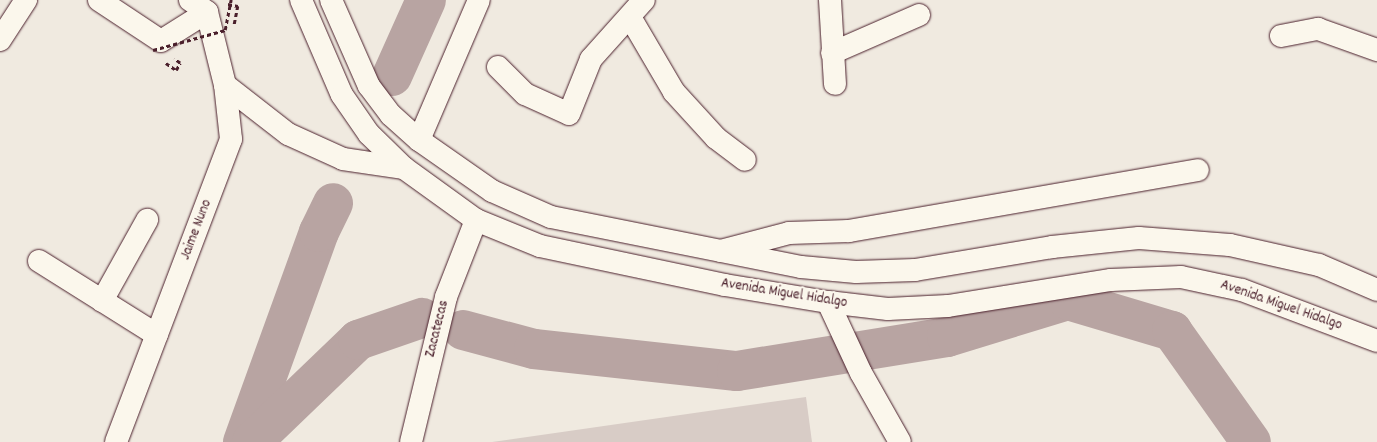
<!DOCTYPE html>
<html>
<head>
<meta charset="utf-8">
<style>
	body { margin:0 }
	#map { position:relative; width:1377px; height:442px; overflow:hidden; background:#f0eae0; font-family:Dekko,sans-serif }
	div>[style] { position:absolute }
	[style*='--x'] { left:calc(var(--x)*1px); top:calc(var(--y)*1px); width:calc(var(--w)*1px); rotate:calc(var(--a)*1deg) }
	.green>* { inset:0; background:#d8ccc6 }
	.river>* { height:40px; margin:-20px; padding:0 20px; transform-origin:20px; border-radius:20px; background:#b8a4a2 }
	.path>* { height:2.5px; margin-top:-1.25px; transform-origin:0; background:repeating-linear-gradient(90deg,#4a1f2b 0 4px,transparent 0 7px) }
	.roads { filter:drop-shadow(0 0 1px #4a1f2b) drop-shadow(0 0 1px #4a1f2b) }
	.minor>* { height:22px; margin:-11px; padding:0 11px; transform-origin:11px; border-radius:11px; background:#fbf7ec }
	.major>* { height:22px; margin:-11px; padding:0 11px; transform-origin:11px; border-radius:11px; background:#fbf7ec }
	.path-bridge>* { height:2.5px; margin-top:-1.25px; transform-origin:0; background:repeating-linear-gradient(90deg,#4a1f2b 0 4px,transparent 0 7px) }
	span { translate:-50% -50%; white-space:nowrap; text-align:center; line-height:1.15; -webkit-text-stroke:4px #fbf7ec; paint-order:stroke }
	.street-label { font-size:15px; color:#4a1f2b }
</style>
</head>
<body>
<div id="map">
	<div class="green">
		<div style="clip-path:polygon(806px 397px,812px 442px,492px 442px)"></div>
	</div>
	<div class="river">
		<div style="--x:392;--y:76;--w:83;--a:-65.9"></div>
		<div style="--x:463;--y:330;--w:73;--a:15"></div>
		<div style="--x:534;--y:349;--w:204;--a:6.2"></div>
		<div style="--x:737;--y:371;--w:213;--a:-9.2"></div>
		<div style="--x:947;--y:337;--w:127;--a:-17"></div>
		<div style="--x:1068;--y:300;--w:109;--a:16.6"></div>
		<div style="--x:1172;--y:331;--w:136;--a:54.6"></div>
		<div style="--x:243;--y:442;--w:223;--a:-70.1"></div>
		<div style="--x:319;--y:232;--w:32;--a:-64"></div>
		<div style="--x:252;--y:442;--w:147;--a:-43.9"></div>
		<div style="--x:358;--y:340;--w:68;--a:-19"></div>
	</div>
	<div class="path">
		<div style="--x:228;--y:4;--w:10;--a:11"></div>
		<div style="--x:238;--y:6;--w:20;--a:101"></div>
		<div style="--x:166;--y:63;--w:12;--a:35"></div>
		<div style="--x:176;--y:70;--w:8;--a:-60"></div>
		<div style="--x:180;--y:63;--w:7;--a:-146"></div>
	</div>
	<div class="roads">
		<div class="minor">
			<div style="--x:99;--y:0;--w:74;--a:33.5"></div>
			<div style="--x:161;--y:41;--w:54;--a:-32.2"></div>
			<div style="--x:190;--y:0;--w:21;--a:35"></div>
			<div style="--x:830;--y:0;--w:84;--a:86.6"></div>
			<div style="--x:630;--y:17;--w:87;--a:59.6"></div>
			<div style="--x:674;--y:92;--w:62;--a:47.6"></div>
			<div style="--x:716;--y:138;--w:36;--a:37"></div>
			<div style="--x:1281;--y:36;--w:38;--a:-11"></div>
			<div style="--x:1318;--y:29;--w:63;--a:19.6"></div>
			<div style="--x:0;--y:40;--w:48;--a:-57"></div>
			<div style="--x:832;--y:53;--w:95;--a:-23.6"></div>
			<div style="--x:498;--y:67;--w:38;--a:45"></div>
			<div style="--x:525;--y:94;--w:48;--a:24.4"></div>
			<div style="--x:569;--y:114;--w:59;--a:-68.2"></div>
			<div style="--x:591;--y:59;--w:79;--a:-48.1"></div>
			<div style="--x:225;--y:85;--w:80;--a:37.9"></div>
			<div style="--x:288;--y:134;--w:60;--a:24.4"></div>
			<div style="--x:343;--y:159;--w:62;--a:8.4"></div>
			<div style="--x:721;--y:251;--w:70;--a:-14.8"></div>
			<div style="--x:789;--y:233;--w:60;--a:-1.9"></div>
			<div style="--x:849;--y:231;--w:354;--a:-9.9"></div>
			<div style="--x:39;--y:261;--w:139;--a:32.1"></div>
			<div style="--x:102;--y:301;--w:93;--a:-60.9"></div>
			<div style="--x:828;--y:302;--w:78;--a:65.1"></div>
			<div style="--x:861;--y:373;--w:79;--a:60.5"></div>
			<div style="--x:116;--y:442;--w:324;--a:-69.2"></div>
			<div style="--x:231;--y:139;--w:54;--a:-96.3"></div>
			<div style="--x:225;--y:85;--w:75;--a:-103.9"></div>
			<div style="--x:411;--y:442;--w:149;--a:-76.4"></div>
			<div style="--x:446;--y:297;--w:83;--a:-68.7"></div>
		</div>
		<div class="major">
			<div style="--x:301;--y:0;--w:103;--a:66.7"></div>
			<div style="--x:342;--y:95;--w:47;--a:55.3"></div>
			<div style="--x:369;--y:134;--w:49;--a:44.2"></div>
			<div style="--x:404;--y:168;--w:89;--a:35.8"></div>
			<div style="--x:476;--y:220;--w:69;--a:22.1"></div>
			<div style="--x:540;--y:246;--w:189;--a:11.9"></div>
			<div style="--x:725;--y:285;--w:104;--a:9.4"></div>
			<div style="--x:828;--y:302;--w:60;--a:6.7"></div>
			<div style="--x:888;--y:309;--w:60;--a:-2.9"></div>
			<div style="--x:948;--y:306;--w:165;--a:-9.1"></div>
			<div style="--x:1111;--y:280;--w:70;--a:-2.5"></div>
			<div style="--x:1181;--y:277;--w:62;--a:12"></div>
			<div style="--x:1242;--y:290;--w:144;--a:20.7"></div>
			<div style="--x:331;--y:0;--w:94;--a:66.2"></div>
			<div style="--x:369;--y:86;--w:36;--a:53"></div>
			<div style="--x:391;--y:115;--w:38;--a:42"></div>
			<div style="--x:419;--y:140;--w:89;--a:34.9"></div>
			<div style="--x:492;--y:191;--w:64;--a:23.8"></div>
			<div style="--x:551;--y:217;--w:255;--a:11.3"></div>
			<div style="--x:801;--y:267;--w:55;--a:5.2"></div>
			<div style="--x:856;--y:272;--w:59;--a:-1.9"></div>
			<div style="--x:915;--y:270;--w:139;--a:-9.5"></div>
			<div style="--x:1052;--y:247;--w:87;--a:-5.9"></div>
			<div style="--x:1139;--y:238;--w:91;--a:4.4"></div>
			<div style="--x:1230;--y:245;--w:91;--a:12.7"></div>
			<div style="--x:1319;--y:265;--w:63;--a:23.3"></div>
			<div style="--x:419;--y:140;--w:152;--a:-66.8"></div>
		</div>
	</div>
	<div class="path-bridge">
		<div style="--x:153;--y:50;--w:75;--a:-15.5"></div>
		<div style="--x:225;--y:30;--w:31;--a:-79"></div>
	</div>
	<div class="street-label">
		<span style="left:197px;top:230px;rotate:-69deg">Jaime Nuno</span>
		<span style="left:784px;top:294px;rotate:9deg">Avenida Miguel Hidalgo</span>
		<span style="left:1281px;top:306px;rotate:19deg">Avenida Miguel Hidalgo</span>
		<span style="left:438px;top:329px;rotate:-76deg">Zacatecas</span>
	</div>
</div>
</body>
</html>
